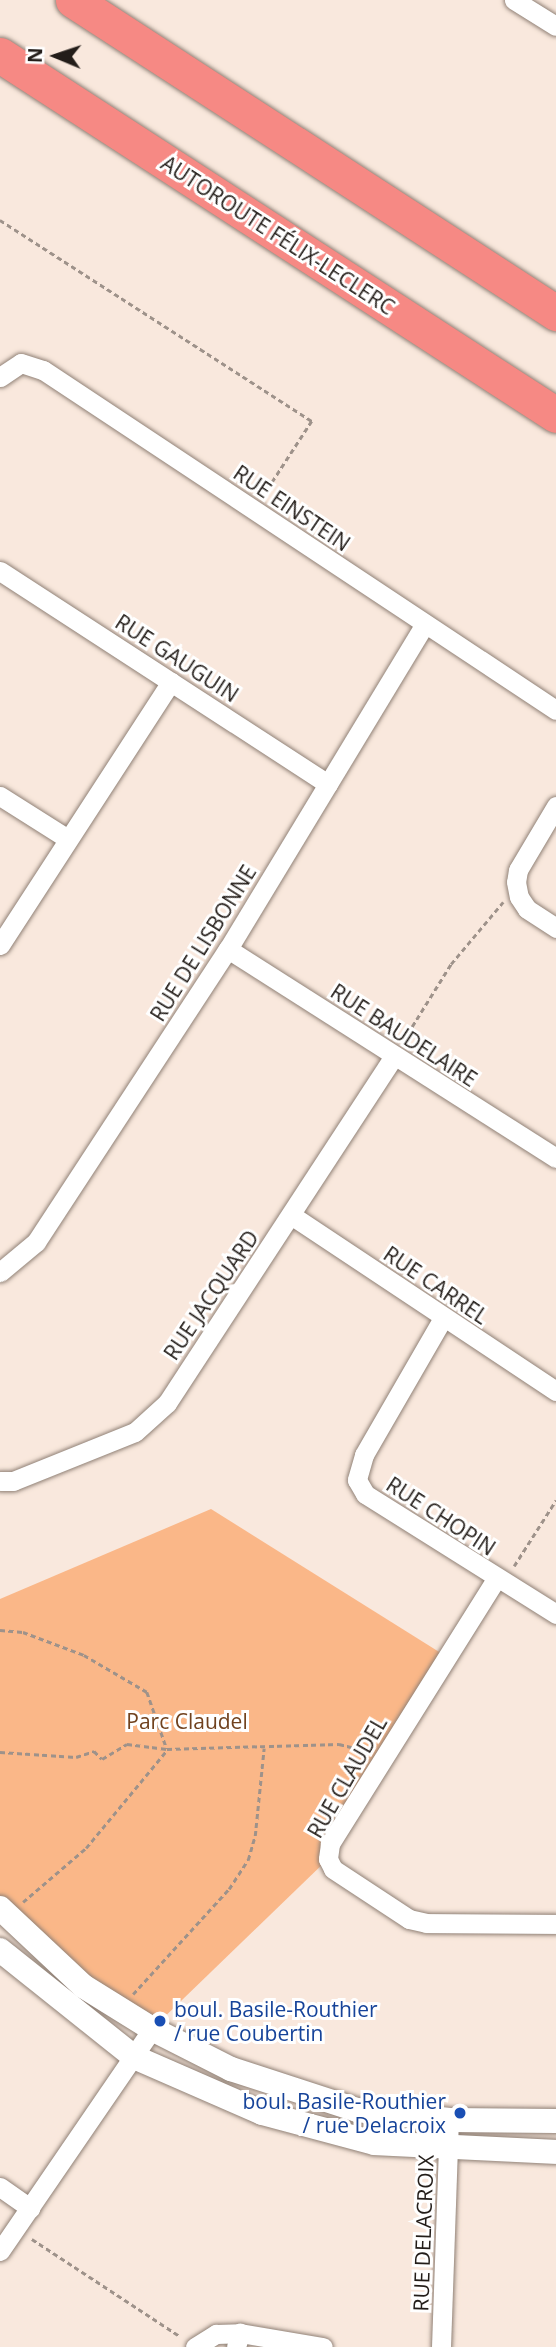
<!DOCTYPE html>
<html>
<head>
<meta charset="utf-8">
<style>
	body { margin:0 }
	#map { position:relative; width:556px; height:2347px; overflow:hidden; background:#f9e8dd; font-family:"Open Sans",sans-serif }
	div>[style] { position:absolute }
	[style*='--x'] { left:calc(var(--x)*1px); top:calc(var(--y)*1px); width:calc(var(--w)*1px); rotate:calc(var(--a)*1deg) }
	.green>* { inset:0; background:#fab788 }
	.path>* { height:2.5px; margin-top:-1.25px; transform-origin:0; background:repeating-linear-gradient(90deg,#9e928a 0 5px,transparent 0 8.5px) }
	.roads { filter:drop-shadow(0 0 2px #908176) drop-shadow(0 0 2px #908176) }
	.minor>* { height:19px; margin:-9.5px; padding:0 9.5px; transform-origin:9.5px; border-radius:9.5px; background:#fff }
	.tertiary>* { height:24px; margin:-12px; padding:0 12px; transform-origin:12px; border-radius:12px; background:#fff }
	.motorway>* { height:35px; margin:-17.5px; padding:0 17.5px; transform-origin:17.5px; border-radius:17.5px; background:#f68984 }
	.dots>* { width:19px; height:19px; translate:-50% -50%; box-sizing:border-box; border:4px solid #fff; border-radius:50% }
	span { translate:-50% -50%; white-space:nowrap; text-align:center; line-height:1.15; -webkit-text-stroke:6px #fff; paint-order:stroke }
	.street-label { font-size:21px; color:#231d19 }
	.park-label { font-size:21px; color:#71421e }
	.transit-label { font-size:21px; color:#164399 }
	.left { translate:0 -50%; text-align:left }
	.right { translate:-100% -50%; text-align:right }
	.north { position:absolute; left:21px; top:21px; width:70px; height:70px; -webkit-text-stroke:5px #fff; paint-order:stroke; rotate:272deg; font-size:19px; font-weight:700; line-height:28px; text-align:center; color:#231d19 }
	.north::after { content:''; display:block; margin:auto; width:24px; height:32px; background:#231d19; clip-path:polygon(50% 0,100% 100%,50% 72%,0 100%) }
</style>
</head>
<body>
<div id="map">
	<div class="green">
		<div style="clip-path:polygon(211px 1509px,444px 1655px,328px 1859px,152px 2029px,0 1908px,0 1599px)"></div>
	</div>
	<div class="path">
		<div style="--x:0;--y:220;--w:371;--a:32.8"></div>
		<div style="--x:312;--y:421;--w:88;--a:123"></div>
		<div style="--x:403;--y:1041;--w:91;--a:-58.1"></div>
		<div style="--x:451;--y:964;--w:81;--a:-50"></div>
		<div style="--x:514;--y:1566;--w:78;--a:-57.5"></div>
		<div style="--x:0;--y:1630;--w:23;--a:5"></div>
		<div style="--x:23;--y:1632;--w:65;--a:20.7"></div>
		<div style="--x:84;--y:1655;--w:73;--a:30.4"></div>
		<div style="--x:147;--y:1692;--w:60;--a:70.7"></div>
		<div style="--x:167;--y:1749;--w:172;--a:-1.7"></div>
		<div style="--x:339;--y:1744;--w:30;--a:14"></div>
		<div style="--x:0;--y:1752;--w:76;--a:3.8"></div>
		<div style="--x:76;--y:1757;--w:19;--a:-18"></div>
		<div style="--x:94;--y:1751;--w:11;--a:45"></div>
		<div style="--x:102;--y:1759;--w:29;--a:-31"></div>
		<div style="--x:127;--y:1744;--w:40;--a:7.1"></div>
		<div style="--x:23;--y:1902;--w:83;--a:-40.6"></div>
		<div style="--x:86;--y:1848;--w:127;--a:-50.4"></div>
		<div style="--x:133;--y:1994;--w:142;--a:-47.6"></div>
		<div style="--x:229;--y:1889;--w:35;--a:-57"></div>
		<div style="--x:248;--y:1860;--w:25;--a:-74"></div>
		<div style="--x:255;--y:1836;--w:88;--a:-84.2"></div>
		<div style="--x:32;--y:2239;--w:178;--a:33.3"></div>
	</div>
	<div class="roads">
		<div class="minor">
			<div style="--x:514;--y:0;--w:49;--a:31.8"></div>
			<div style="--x:0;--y:377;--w:25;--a:-34"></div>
			<div style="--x:21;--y:363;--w:23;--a:18"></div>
			<div style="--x:43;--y:370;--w:615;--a:33.54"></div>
			<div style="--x:0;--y:571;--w:391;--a:33"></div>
			<div style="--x:0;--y:796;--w:80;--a:32.3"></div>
			<div style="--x:556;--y:806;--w:74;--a:120.7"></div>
			<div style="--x:518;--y:870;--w:12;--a:99"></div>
			<div style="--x:516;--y:882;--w:15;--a:79"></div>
			<div style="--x:519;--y:897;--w:14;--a:56"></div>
			<div style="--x:527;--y:909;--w:35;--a:33"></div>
			<div style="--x:0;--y:945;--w:314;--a:-57"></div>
			<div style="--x:228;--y:949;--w:389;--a:32.5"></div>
			<div style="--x:291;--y:1215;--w:318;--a:33.6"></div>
			<div style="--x:0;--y:1272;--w:47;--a:-39.8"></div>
			<div style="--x:36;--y:1242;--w:350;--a:-56.8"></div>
			<div style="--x:228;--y:949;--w:380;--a:-58.8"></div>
			<div style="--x:443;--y:1318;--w:158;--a:120"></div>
			<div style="--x:364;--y:1455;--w:26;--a:106"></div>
			<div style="--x:357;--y:1480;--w:16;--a:60"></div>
			<div style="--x:365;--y:1494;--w:226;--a:32.1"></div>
			<div style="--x:0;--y:1481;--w:13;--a:0"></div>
			<div style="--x:13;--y:1481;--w:131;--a:-21.9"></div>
			<div style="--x:135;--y:1432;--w:43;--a:-42.2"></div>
			<div style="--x:167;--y:1403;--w:415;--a:-56.8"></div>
			<div style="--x:496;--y:1579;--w:313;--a:122.1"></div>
			<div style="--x:330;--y:1844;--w:15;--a:98"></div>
			<div style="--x:328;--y:1859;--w:11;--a:63"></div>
			<div style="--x:333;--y:1869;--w:91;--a:33.3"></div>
			<div style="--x:409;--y:1919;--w:17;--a:13"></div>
			<div style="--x:426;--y:1923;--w:130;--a:0.4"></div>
			<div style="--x:0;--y:2187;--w:37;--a:35"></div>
			<div style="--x:0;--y:2251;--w:269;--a:-55.6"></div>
			<div style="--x:195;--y:2347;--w:25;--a:-32"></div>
			<div style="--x:216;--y:2334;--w:24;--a:-2"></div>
			<div style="--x:236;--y:2347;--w:15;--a:-74"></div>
			<div style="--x:240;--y:2333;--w:84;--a:9.6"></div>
			<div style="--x:441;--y:2347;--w:227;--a:-88"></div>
		</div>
		<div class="tertiary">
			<div style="--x:0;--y:1908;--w:114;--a:43.2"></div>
			<div style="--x:83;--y:1986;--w:81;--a:31.9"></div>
			<div style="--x:152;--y:2029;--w:89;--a:26.9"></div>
			<div style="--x:231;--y:2069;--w:133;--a:18"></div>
			<div style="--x:357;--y:2110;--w:93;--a:6.2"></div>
			<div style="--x:449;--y:2120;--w:107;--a:0.5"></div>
			<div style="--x:0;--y:1950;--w:171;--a:38.6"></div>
			<div style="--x:134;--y:2057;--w:140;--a:23.6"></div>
			<div style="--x:262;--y:2113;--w:117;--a:14.9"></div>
			<div style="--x:375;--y:2143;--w:181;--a:2.8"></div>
		</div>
		<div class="motorway">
			<div style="--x:73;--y:0;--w:576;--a:32.94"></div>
			<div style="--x:0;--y:55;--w:662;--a:32.92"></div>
		</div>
	</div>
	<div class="dots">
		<div style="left:160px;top:2021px;background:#1a4fb4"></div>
		<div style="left:460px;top:2113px;background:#1a4fb4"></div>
	</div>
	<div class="street-label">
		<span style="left:278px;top:235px;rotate:33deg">AUTOROUTE FÉLIX-LECLERC</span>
		<span style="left:292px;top:508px;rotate:34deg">RUE EINSTEIN</span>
		<span style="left:177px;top:658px;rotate:33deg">RUE GAUGUIN</span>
		<span style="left:203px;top:943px;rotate:-58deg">RUE DE LISBONNE</span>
		<span style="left:404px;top:1035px;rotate:33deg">RUE BAUDELAIRE</span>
		<span style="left:436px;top:1285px;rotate:34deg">RUE CARREL</span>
		<span style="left:211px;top:1295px;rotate:-56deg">RUE JACQUARD</span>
		<span style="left:441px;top:1516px;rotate:33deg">RUE CHOPIN</span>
		<span style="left:347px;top:1777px;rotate:-60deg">RUE CLAUDEL</span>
		<span style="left:423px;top:2233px;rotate:-88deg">RUE DELACROIX</span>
	</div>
	<div class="park-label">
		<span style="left:187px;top:1721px">Parc Claudel</span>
	</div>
	<div class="transit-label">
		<span class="left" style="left:174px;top:2021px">boul. Basile-Routhier<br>/ rue Coubertin</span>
		<span class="right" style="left:446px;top:2113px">boul. Basile-Routhier<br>/ rue Delacroix</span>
	</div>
	<div class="north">N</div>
</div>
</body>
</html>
